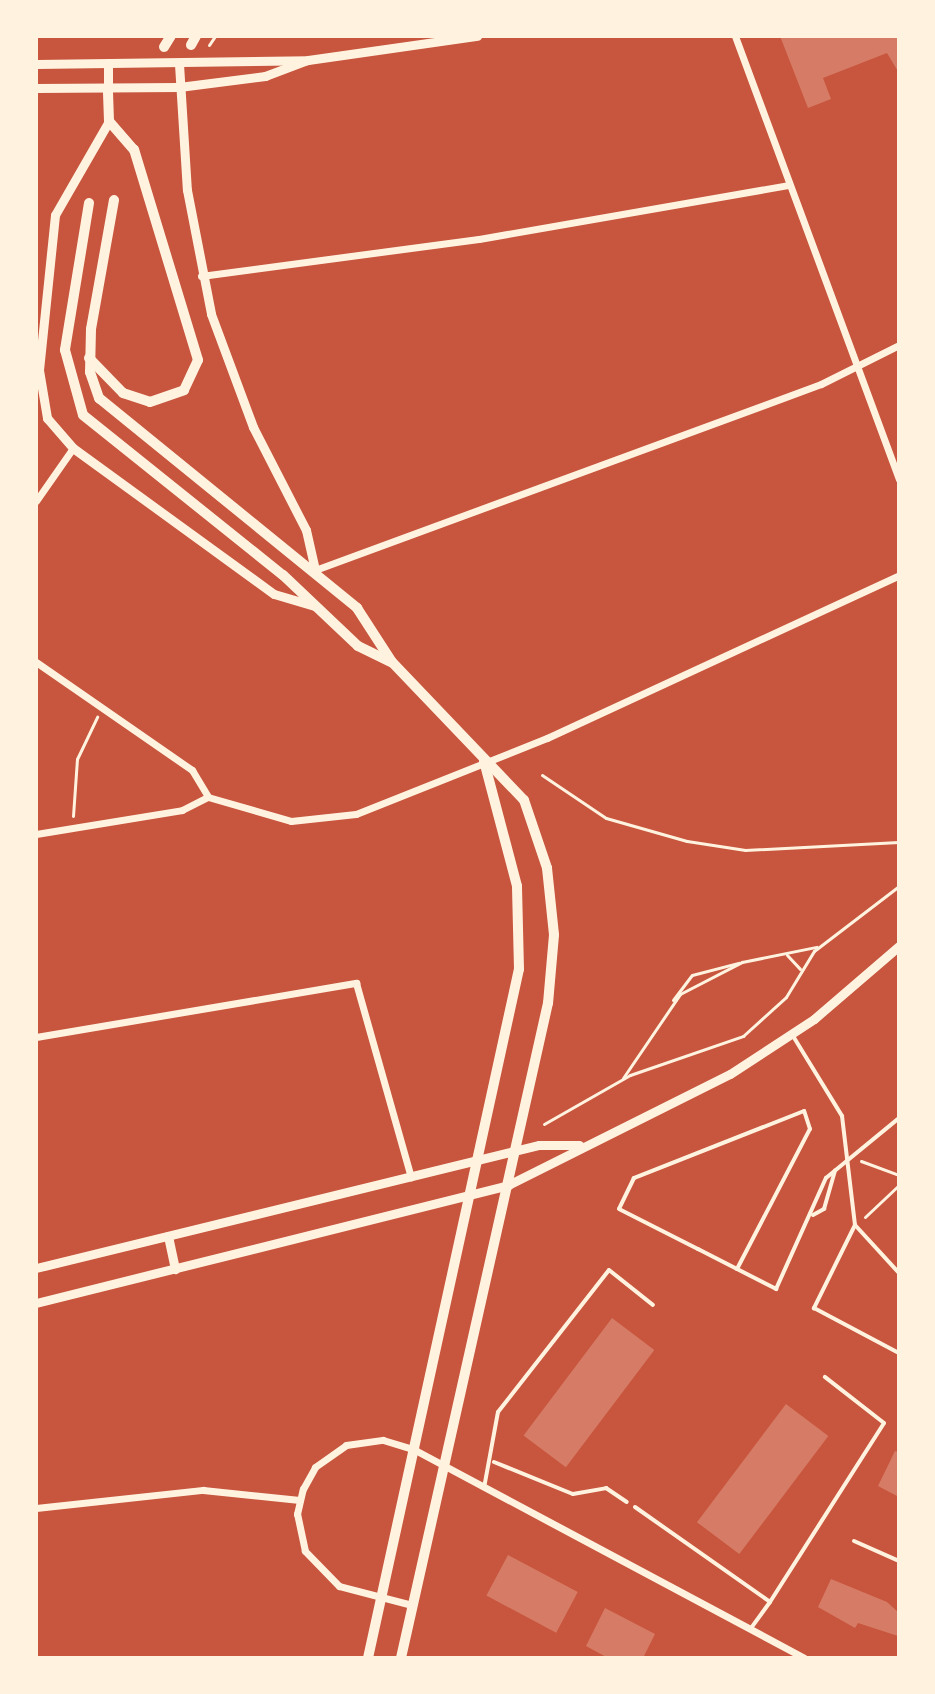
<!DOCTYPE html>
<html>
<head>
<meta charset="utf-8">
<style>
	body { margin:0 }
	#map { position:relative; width:935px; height:1694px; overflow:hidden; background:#c8553d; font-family:Manrope,sans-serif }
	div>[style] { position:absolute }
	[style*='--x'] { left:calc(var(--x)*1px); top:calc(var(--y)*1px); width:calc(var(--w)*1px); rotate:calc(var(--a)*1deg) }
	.building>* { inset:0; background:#d67c66; transform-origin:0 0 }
	.path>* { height:3px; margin:-1.5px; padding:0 1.5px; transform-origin:1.5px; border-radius:1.5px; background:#fff3e0 }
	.service>* { height:4px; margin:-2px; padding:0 2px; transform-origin:2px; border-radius:2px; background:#fff3e0 }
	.minor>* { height:7px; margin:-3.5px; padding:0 3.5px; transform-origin:3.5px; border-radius:3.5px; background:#fff3e0 }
	.tertiary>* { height:9px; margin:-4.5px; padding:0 4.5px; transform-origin:4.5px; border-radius:4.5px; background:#fff3e0 }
	.secondary>* { height:10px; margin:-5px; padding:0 5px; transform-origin:5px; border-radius:5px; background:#fff3e0 }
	span { translate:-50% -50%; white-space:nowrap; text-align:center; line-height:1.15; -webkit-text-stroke:7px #fff3e0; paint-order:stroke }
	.frame { position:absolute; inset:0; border:38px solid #fff3e0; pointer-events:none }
</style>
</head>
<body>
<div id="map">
	<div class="building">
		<div style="clip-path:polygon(780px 36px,899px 36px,899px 73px,887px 53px,823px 78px,831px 99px,808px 108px)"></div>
		<div style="left:612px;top:1318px;width:53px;height:147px;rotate:37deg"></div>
		<div style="left:786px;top:1404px;width:53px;height:148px;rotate:37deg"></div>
		<div style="clip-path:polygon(895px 1451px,899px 1452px,899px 1497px,878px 1486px)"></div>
		<div style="left:508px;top:1555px;width:79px;height:46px;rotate:28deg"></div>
		<div style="clip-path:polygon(831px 1579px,887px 1602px,899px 1613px,898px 1636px,858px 1623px,855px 1628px,818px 1607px)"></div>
		<div style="clip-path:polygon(605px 1608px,655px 1634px,643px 1658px,608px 1658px,586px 1646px)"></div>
	</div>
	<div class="path">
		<div style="--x:209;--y:45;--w:11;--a:-56"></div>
		<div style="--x:542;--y:775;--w:77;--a:33.9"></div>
		<div style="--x:606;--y:818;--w:84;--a:15.9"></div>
		<div style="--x:687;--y:841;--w:59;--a:8.8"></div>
		<div style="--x:745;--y:850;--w:154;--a:-3"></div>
		<div style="--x:73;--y:816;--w:57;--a:-86"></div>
		<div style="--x:77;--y:759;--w:47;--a:-64.5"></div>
		<div style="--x:787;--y:955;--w:19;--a:47"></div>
		<div style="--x:673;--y:1000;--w:31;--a:-53"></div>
		<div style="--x:692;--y:975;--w:48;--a:-14.6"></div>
		<div style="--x:623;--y:1078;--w:102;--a:-55.8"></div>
		<div style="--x:680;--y:994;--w:70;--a:-27.3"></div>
		<div style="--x:742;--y:962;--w:76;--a:-11.5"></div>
		<div style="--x:544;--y:1124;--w:99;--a:-29.7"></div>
		<div style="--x:630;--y:1075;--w:120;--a:-19"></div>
		<div style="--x:743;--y:1036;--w:58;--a:-42.2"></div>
		<div style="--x:786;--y:997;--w:54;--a:-58.7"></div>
		<div style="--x:814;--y:951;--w:107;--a:-37.4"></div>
		<div style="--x:861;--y:1161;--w:40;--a:20.2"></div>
		<div style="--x:865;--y:1217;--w:47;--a:-43.3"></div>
	</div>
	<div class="service">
		<div style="--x:793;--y:1036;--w:94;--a:58.5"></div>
		<div style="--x:842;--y:1116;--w:110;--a:83.2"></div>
		<div style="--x:855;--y:1225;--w:65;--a:47.5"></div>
		<div style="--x:813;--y:1215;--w:13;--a:-29"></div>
		<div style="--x:824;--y:1209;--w:40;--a:-74"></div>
		<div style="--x:855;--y:1225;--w:93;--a:116.3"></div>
		<div style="--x:814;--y:1308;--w:96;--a:27.9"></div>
		<div style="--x:737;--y:1269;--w:158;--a:-62.5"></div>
		<div style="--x:810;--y:1129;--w:19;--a:-108"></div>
		<div style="--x:804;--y:1111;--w:183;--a:158.5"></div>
		<div style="--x:634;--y:1178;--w:34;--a:116"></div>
		<div style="--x:619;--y:1209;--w:89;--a:26.9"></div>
		<div style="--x:698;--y:1249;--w:88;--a:27.1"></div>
		<div style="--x:776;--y:1289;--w:122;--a:-65.8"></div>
		<div style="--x:826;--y:1178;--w:94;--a:-39.4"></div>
		<div style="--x:494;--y:1462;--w:85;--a:22.1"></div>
		<div style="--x:573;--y:1494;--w:34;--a:-10"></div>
		<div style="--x:606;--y:1488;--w:25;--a:34"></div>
		<div style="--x:484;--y:1488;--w:77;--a:-79.6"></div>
		<div style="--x:498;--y:1412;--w:180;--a:-52"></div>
		<div style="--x:609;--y:1270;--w:56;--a:38.5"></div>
		<div style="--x:635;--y:1507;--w:165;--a:35.1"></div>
		<div style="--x:770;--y:1602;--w:32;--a:126"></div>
		<div style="--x:854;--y:1541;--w:49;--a:24"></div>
		<div style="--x:770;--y:1602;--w:212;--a:-57.5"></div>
		<div style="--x:884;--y:1423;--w:75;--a:-142.1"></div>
	</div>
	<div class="minor">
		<div style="--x:735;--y:36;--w:473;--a:69.7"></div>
		<div style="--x:201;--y:276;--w:280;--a:-7.6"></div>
		<div style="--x:479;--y:239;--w:315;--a:-9.9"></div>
		<div style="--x:36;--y:501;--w:65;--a:-55.1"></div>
		<div style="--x:315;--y:570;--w:539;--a:-20.18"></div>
		<div style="--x:821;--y:384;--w:87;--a:-26.6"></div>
		<div style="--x:36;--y:662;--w:190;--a:34.7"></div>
		<div style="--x:192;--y:770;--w:31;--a:59"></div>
		<div style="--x:36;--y:834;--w:148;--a:-9.3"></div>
		<div style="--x:182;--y:810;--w:29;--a:-27"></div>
		<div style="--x:208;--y:797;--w:86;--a:16.1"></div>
		<div style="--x:291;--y:821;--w:65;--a:-6.1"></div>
		<div style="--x:356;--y:814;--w:206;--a:-21.7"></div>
		<div style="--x:547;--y:738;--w:388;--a:-24.8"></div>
		<div style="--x:36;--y:1037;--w:325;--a:-9.6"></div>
		<div style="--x:356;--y:983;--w:202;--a:74.2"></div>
		<div style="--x:36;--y:1508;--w:168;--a:-6.2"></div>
		<div style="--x:203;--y:1490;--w:97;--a:5.9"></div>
		<div style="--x:412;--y:1605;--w:75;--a:-165.4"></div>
		<div style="--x:339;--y:1586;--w:49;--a:-134.2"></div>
		<div style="--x:305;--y:1551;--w:38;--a:-102"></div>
		<div style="--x:297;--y:1514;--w:26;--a:-77"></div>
		<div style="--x:303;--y:1489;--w:25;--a:-61"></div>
		<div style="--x:315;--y:1467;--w:38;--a:-35"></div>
		<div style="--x:346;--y:1445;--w:37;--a:-8"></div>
		<div style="--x:383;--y:1440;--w:34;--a:17"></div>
		<div style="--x:415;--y:1450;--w:441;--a:28.1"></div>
	</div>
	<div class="tertiary">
		<div style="--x:36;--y:64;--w:272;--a:-0.8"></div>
		<div style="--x:308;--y:60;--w:171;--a:-8.1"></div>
		<div style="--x:179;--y:64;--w:126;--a:86.4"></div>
		<div style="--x:187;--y:190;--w:126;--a:79"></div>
		<div style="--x:211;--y:314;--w:121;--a:69.6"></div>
		<div style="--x:253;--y:427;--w:116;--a:62.8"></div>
		<div style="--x:306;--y:530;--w:41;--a:77.3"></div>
		<div style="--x:36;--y:88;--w:143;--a:-0.4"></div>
		<div style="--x:179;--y:87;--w:87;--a:-7.3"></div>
		<div style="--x:265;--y:76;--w:43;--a:-20.6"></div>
		<div style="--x:108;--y:90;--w:24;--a:-90"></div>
		<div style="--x:109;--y:121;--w:108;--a:119.9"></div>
		<div style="--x:55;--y:215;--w:156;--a:95.9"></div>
		<div style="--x:39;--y:370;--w:49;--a:80.5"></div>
		<div style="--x:47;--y:418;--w:40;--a:49"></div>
		<div style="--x:73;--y:448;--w:248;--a:36"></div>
		<div style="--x:274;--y:594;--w:43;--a:16.3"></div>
		<div style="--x:168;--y:1236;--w:34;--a:78"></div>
		<div style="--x:36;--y:1268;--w:518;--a:-13.74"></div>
		<div style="--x:539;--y:1145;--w:40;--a:0"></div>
		<div style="--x:36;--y:1303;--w:487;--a:-14"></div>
		<div style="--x:508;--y:1185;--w:248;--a:-26.6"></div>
		<div style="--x:730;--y:1074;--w:100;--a:-33.2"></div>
		<div style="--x:814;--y:1019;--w:112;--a:-40.7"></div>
	</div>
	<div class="secondary">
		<div style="--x:191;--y:45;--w:10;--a:-61"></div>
		<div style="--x:164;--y:47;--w:13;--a:-58"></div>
		<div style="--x:114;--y:200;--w:131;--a:100.1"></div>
		<div style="--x:91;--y:329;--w:43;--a:91.3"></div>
		<div style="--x:90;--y:372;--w:28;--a:71"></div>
		<div style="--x:99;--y:398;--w:333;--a:39.1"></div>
		<div style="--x:357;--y:608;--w:64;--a:57.1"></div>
		<div style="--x:392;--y:662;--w:191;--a:46.3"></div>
		<div style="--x:524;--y:800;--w:72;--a:71.3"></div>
		<div style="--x:547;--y:868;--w:67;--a:84"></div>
		<div style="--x:554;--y:935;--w:68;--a:95"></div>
		<div style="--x:548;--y:1003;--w:671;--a:102.65"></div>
		<div style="--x:89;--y:203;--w:149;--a:99.3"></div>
		<div style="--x:65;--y:350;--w:67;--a:74.5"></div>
		<div style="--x:83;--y:415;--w:256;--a:38.7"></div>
		<div style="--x:283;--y:575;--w:103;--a:43.4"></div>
		<div style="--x:358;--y:646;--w:37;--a:26"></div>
		<div style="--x:89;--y:358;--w:49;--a:45.8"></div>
		<div style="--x:123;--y:393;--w:28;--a:18"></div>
		<div style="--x:150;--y:402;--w:36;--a:-19"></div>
		<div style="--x:184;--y:390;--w:33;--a:-65"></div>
		<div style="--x:198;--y:360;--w:220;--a:-106.9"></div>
		<div style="--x:134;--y:150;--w:38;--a:-131"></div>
		<div style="--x:109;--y:121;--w:31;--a:-92"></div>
		<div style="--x:368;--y:1658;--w:705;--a:-77.64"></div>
		<div style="--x:519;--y:969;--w:83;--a:-91.4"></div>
		<div style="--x:517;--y:886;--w:129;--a:-104.8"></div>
	</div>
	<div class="frame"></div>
</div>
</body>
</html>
